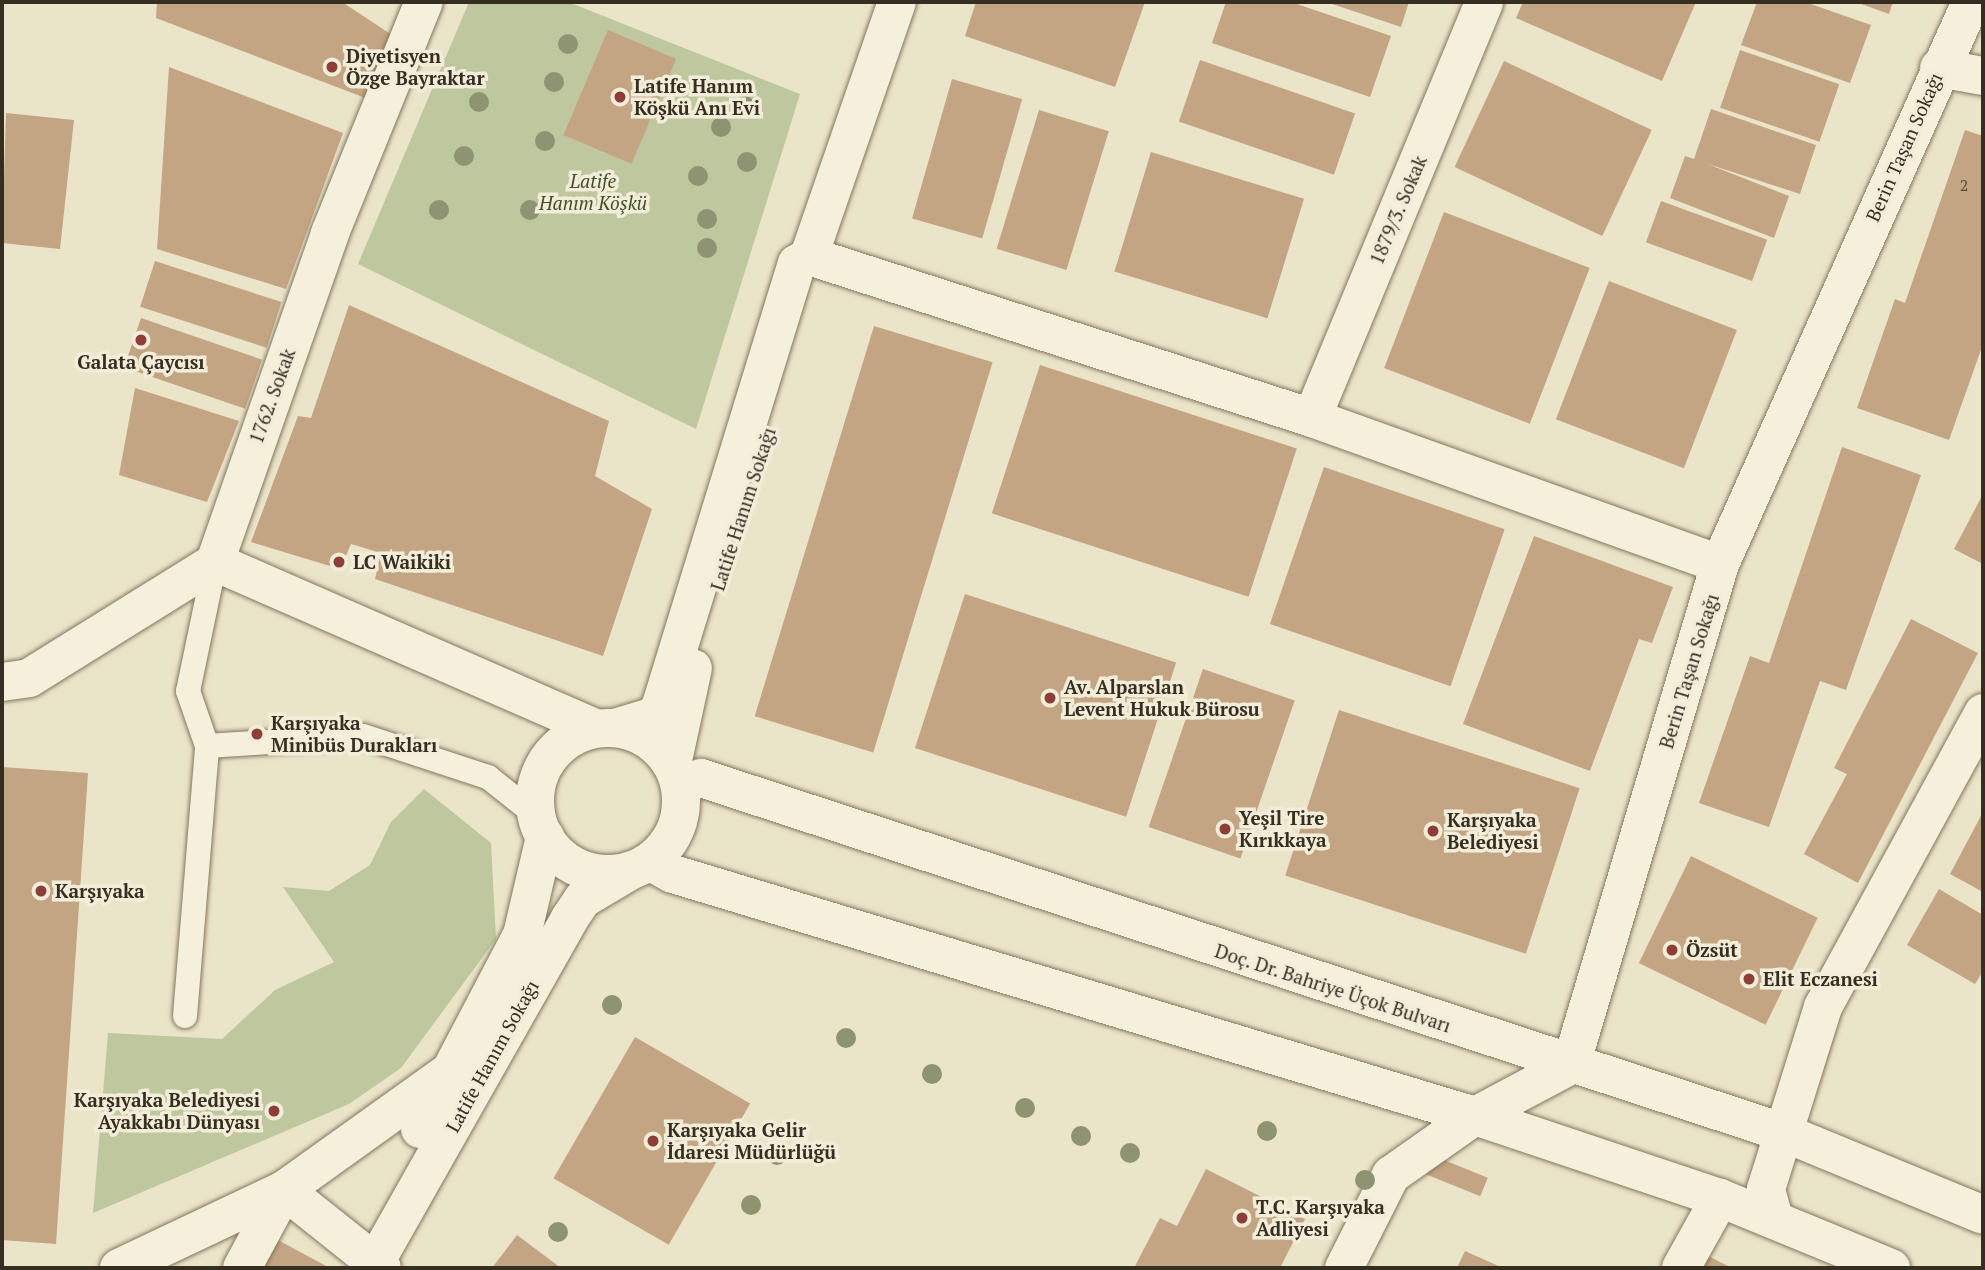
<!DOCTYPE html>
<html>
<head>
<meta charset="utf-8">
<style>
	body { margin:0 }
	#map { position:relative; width:1985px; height:1270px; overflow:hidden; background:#eae4c9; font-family:"PT Serif",serif }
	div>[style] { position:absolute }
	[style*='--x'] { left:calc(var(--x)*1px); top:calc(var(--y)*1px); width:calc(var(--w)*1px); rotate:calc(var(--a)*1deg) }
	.green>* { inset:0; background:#bec79e }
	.building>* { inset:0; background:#c4a583; transform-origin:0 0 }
	.roads { filter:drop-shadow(0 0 2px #84775f) drop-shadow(0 0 2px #84775f) }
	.lane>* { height:24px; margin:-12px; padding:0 12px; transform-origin:12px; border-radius:12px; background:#f5f0db }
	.street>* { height:38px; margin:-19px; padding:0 19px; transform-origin:19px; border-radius:19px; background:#f5f0db }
	.street>.ring { margin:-19px; padding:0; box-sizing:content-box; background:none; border:38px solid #f5f0db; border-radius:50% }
	.secondary>* { height:38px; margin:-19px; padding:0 19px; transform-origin:19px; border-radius:19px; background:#f5f0db }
	.trees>* { width:20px; height:20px; margin:-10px; border-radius:50%; background:#8e9372 }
	.dots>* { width:19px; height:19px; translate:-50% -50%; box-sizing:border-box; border:4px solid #f2edd8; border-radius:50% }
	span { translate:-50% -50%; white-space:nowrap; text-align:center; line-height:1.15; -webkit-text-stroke:7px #f2edd8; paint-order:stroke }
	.number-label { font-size:16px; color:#5a4c3a }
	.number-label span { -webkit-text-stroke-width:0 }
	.poi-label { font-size:19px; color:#362e21; font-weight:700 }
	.left { translate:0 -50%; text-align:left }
	.right { translate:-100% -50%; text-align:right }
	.street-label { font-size:19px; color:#362e21 }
	.park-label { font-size:19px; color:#43512a; font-style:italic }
	.frame { position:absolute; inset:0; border:4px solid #362e21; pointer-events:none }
</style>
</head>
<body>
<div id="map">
	<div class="green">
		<div style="clip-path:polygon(469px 2px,568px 2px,800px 94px,696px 429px,358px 264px)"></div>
		<div style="clip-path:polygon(424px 789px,491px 843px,496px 939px,401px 1068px,349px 1104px,93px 1213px,108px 1033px,222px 1039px,275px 990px,334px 962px,283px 887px,329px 891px,370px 865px,391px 822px)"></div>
	</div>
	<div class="building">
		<div style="clip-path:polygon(157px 2px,342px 2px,392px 35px,368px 99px,156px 18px)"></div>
		<div style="clip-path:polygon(976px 2px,1145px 2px,1115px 87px,965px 36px)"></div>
		<div style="clip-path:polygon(1226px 2px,1291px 2px,1391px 36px,1370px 97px,1212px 43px)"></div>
		<div style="clip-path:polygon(1326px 2px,1409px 2px,1401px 27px)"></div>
		<div style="clip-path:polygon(1523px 2px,1696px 2px,1662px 81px,1516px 18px)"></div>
		<div style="clip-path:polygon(1757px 2px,1805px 2px,1871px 25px,1850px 83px,1741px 45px)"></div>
		<div style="clip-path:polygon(1856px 2px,1893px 2px,1889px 14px)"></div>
		<div style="left:608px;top:30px;width:74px;height:114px;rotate:23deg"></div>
		<div style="left:1740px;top:50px;width:105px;height:61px;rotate:19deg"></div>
		<div style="left:1200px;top:60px;width:164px;height:65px;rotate:19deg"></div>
		<div style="left:1504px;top:61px;width:163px;height:117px;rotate:25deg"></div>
		<div style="clip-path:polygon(169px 67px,343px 133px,286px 289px,157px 249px)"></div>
		<div style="left:952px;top:79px;width:73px;height:145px;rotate:16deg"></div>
		<div style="clip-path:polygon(1711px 109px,1816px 145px,1800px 194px,1705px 163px,1789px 196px,1774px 238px,1670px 198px,1685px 156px,1694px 159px)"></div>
		<div style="left:1039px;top:110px;width:73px;height:145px;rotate:17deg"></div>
		<div style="clip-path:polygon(6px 113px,74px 120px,60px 249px,2px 243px)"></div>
		<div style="clip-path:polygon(1965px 130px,1983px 136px,1983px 344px,1949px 440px,1857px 408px,1895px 299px,1905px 303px)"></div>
		<div style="left:1151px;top:152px;width:160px;height:125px;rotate:17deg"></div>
		<div style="left:1661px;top:201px;width:113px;height:44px;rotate:20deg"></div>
		<div style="left:1444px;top:212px;width:156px;height:167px;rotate:21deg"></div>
		<div style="left:155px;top:261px;width:133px;height:48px;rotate:18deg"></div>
		<div style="left:1609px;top:281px;width:137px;height:148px;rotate:21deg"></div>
		<div style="clip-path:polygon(349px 305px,609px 421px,595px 476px,652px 509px,603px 656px,375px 579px,381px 553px,351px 544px,340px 569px,251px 542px,298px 416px,311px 418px)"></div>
		<div style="left:141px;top:318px;width:128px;height:52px;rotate:19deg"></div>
		<div style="left:874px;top:326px;width:124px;height:408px;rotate:17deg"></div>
		<div style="left:1040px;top:365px;width:270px;height:156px;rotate:18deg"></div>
		<div style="clip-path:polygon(135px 388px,239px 421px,207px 502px,119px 475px)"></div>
		<div style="clip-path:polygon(1842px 447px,1921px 475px,1846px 690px,1820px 681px,1769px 827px,1699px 803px,1750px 656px,1769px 663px)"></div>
		<div style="left:1324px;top:467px;width:191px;height:166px;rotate:19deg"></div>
		<div style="clip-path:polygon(1983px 494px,1983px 564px,1954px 549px)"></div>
		<div style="clip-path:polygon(1534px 536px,1673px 587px,1652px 643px,1639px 639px,1590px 771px,1463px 724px)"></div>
		<div style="left:965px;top:594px;width:222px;height:162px;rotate:18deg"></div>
		<div style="clip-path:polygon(1911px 619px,1978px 653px,1858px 883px,1804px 854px,1847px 774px,1834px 768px)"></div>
		<div style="left:1203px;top:669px;width:97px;height:167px;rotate:19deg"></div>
		<div style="left:1339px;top:710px;width:253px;height:174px;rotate:18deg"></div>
		<div style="clip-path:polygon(2px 767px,88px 773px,56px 1244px,2px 1240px)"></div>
		<div style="clip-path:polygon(1983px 812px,1983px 892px,1950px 874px)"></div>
		<div style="left:1691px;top:856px;width:141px;height:119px;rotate:26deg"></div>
		<div style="clip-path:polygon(1939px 889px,1983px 915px,1983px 971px,1975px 984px,1907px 945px)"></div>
		<div style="left:635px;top:1037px;width:133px;height:163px;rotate:30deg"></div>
		<div style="left:1434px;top:1156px;width:58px;height:20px;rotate:22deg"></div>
		<div style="clip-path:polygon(1206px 1169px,1305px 1219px,1280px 1268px,1134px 1268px,1160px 1218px,1177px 1226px)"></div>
		<div style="clip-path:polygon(517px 1235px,561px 1268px,492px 1268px)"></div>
		<div style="clip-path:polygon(276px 1239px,330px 1268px,260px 1268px)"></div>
		<div style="clip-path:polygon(1465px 1251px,1503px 1268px,1457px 1268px)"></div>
		<div style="clip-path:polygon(1708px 1256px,1732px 1268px,1702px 1268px)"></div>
	</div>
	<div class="roads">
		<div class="lane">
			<div style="--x:215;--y:562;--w:132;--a:101.8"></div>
			<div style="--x:188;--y:691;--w:58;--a:70.9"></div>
			<div style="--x:207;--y:746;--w:156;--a:-3.7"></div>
			<div style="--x:363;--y:736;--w:132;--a:18.2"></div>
			<div style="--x:488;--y:777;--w:63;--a:38.5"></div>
			<div style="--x:185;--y:1016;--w:271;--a:-85.3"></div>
		</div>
		<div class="street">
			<div style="--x:1939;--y:68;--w:45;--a:10.3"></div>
			<div style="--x:809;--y:256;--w:528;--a:17.85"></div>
			<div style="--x:1312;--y:418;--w:433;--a:19.7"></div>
			<div style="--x:1312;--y:418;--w:450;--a:-67.5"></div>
			<div style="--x:215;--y:562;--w:349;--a:-70.7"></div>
			<div style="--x:330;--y:233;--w:249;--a:-67.9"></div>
			<div style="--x:215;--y:562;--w:415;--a:23.6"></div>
			<div style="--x:2;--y:682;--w:27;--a:-8"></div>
			<div style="--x:29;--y:678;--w:219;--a:-31.9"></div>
			<div style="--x:615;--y:728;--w:39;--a:-17"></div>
			<div style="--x:652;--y:717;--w:12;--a:-48"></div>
			<div style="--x:660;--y:708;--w:465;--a:-72.9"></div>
			<div style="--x:797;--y:264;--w:14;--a:-34"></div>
			<div style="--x:809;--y:256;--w:269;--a:-70.9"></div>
			<div class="ring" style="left:535px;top:728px;width:108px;height:108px"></div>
			<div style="--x:672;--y:765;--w:99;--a:-77.8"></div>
			<div style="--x:420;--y:1129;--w:219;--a:-62.3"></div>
			<div style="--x:522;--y:935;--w:101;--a:-76.8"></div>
			<div style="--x:284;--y:1190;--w:125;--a:38.5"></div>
			<div style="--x:1774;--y:1219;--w:31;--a:-105"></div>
			<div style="--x:1766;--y:1189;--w:191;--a:-72.6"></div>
			<div style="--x:1823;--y:1007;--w:335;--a:-61.4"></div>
			<div style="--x:376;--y:1261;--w:394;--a:-60.5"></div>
			<div style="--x:570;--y:918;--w:23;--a:-56"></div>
			<div style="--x:583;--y:899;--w:55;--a:-30.8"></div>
			<div style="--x:119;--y:1268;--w:183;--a:-25.3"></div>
			<div style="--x:284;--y:1190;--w:199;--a:-35.6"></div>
			<div style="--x:242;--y:1268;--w:89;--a:-61.7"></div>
			<div style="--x:1344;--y:1268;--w:104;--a:-63.2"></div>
			<div style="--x:1391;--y:1175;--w:103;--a:-35.1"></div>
			<div style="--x:1475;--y:1116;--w:109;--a:-28"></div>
			<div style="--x:1571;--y:1065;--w:523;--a:-73.44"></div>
			<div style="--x:1720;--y:564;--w:616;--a:-65.93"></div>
			<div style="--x:1681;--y:1268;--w:80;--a:-60.9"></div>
		</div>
		<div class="secondary">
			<div style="--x:680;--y:785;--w:22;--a:-18"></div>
			<div style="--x:701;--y:778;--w:1137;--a:18.13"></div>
			<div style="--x:1782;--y:1132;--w:217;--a:22.4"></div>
			<div style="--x:651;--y:862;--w:25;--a:29"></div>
			<div style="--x:673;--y:874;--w:838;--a:16.79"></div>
			<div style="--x:1475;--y:1116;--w:258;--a:18.5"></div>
			<div style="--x:1720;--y:1198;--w:185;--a:22.3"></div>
		</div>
	</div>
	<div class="trees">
		<div style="left:568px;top:44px"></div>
		<div style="left:554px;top:82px"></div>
		<div style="left:479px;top:102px"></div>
		<div style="left:745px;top:106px"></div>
		<div style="left:721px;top:127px"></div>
		<div style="left:545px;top:141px"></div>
		<div style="left:464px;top:156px"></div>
		<div style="left:747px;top:162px"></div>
		<div style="left:698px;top:176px"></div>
		<div style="left:439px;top:210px"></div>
		<div style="left:530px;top:210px"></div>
		<div style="left:707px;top:219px"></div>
		<div style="left:707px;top:248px"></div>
		<div style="left:612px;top:1005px"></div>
		<div style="left:846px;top:1038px"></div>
		<div style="left:932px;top:1074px"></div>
		<div style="left:1025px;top:1108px"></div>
		<div style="left:1267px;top:1131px"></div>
		<div style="left:1081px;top:1136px"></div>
		<div style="left:1130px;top:1153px"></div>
		<div style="left:777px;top:1155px"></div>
		<div style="left:1365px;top:1180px"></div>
		<div style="left:751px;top:1205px"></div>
		<div style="left:558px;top:1232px"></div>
	</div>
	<div class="dots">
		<div style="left:332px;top:67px;background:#8d3e36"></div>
		<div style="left:620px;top:97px;background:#8d3e36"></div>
		<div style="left:141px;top:340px;background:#8d3e36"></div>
		<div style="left:339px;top:562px;background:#8d3e36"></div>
		<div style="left:1050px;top:698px;background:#8d3e36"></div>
		<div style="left:257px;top:734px;background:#8d3e36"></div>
		<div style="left:1225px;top:829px;background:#8d3e36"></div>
		<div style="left:1433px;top:831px;background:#8d3e36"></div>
		<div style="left:41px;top:891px;background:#8d3e36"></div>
		<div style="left:1672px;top:950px;background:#8d3e36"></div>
		<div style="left:1749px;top:979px;background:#8d3e36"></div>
		<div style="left:274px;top:1111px;background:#8d3e36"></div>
		<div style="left:653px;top:1141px;background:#8d3e36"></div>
		<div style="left:1242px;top:1218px;background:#8d3e36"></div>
	</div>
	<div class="number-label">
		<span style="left:1964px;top:185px">2</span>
	</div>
	<div class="poi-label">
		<span class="left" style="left:346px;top:67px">Diyetisyen<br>Özge Bayraktar</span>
		<span class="left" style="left:634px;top:97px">Latife Hanım<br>Köşkü Anı Evi</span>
		<span style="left:141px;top:362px">Galata Çaycısı</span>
		<span class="left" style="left:353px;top:562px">LC Waikiki</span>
		<span class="left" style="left:1064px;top:698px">Av. Alparslan<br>Levent Hukuk Bürosu</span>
		<span class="left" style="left:271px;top:734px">Karşıyaka<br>Minibüs Durakları</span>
		<span class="left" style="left:1239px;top:829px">Yeşil Tire<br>Kırıkkaya</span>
		<span class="left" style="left:1447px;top:831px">Karşıyaka<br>Belediyesi</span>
		<span class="left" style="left:55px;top:891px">Karşıyaka</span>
		<span class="left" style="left:1686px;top:950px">Özsüt</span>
		<span class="left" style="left:1763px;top:979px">Elit Eczanesi</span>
		<span class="right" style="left:260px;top:1111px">Karşıyaka Belediyesi<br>Ayakkabı Dünyası</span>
		<span class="left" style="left:667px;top:1141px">Karşıyaka Gelir<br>İdaresi Müdürlüğü</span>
		<span class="left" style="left:1256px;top:1218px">T.C. Karşıyaka<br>Adliyesi</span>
	</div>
	<div class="street-label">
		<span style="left:1904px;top:147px;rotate:-66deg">Berin Taşan Sokağı</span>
		<span style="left:1398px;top:210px;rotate:-67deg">1879/3. Sokak</span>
		<span style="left:272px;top:396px;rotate:-70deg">1762. Sokak</span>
		<span style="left:743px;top:509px;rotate:-72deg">Latife Hanım Sokağı</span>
		<span style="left:1689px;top:671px;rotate:-73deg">Berin Taşan Sokağı</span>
		<span style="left:1333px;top:988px;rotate:18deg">Doç. Dr. Bahriye Üçok Bulvarı</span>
		<span style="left:492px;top:1056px;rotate:-61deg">Latife Hanım Sokağı</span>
	</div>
	<div class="park-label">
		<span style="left:593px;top:192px">Latife<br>Hanım Köşkü</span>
	</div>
	<div class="frame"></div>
</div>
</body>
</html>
